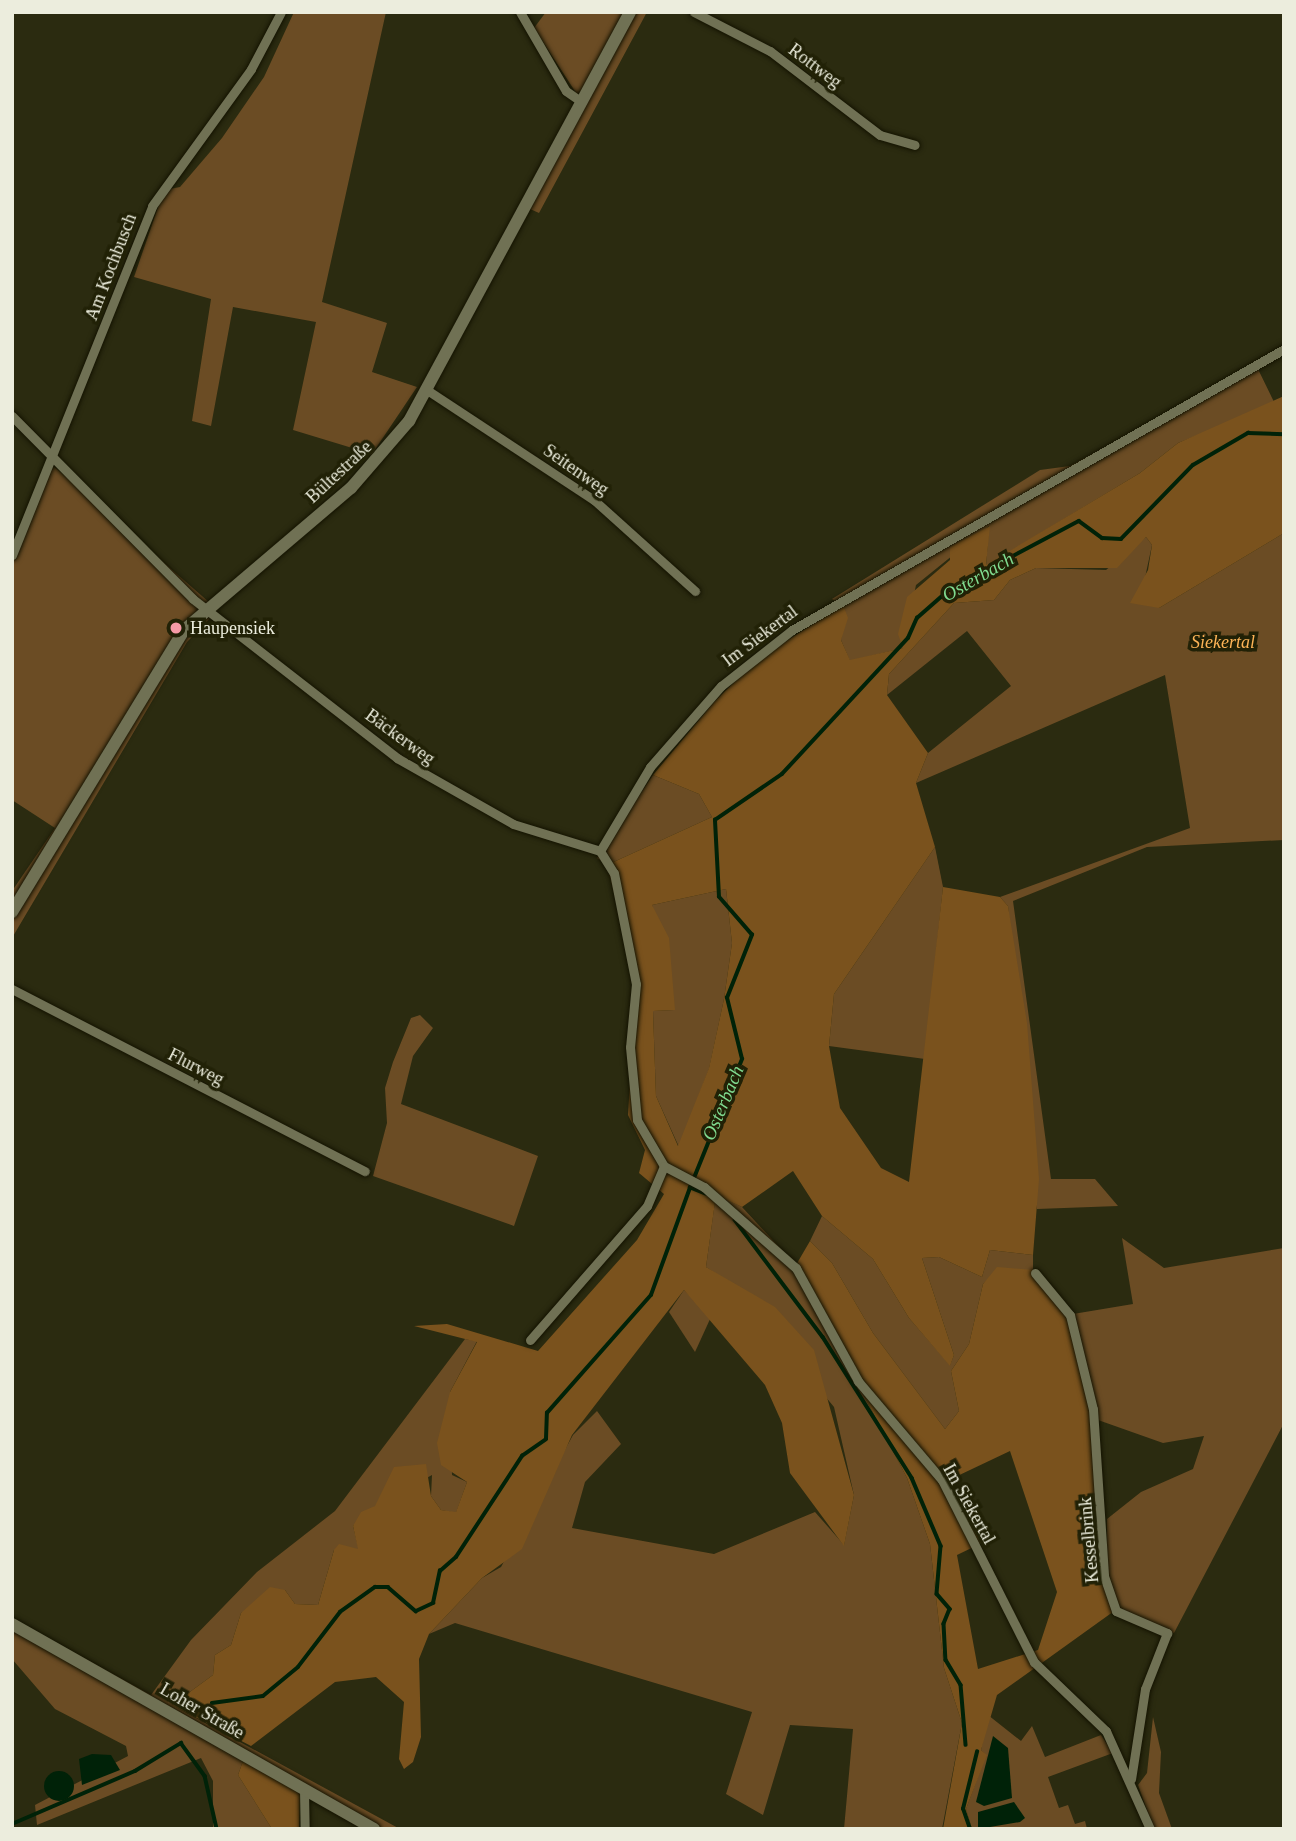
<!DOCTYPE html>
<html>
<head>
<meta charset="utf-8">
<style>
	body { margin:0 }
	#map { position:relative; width:1296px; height:1841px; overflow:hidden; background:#2b2b10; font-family:Georgia,serif }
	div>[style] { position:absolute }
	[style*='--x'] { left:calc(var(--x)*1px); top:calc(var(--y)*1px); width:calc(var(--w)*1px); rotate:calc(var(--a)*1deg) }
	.green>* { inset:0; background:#6b4c24 }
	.forest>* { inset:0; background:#7a521d }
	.water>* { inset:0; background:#002208 }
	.round { border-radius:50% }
	.stream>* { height:3.5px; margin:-1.75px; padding:0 1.75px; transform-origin:1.75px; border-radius:1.75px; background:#002208 }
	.roads { filter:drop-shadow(0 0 2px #141300) drop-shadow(0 0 2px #141300) }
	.street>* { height:9px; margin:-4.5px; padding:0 4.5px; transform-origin:4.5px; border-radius:4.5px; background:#707154 }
	.secondary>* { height:12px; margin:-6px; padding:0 6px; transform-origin:6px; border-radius:6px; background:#707154 }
	.dots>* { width:19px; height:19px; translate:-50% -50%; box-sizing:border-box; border:4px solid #212106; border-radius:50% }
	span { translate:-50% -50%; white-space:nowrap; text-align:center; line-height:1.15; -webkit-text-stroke:7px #212106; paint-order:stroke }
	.street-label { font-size:18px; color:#eceddd }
	.poi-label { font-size:18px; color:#eceddd }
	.left { translate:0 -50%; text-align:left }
	.park-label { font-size:18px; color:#fcb356; font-style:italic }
	.water-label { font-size:19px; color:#7fda8f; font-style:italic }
	.frame { position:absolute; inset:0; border:14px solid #eceddd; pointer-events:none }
</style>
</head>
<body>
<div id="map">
	<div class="green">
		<div style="clip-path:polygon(294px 12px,386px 12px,322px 302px,387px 323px,372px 372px,417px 387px,372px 454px,293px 430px,316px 322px,233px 307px,211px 426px,192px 421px,211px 299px,134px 277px,164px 190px,180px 187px,222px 138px,264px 77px)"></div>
		<div style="clip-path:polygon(546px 12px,647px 12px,539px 213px,521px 205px,580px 99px,534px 28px)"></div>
		<div style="clip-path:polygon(1256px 365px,1275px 404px,1178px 443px,1140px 473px,986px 566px,989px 526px,916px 585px,903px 648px,850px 661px,841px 640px,843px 605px,832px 599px,1040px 470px,1070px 466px)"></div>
		<div style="clip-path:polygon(50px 463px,218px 610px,187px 642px,12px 938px,12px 891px,55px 828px,12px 800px,12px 558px)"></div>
		<div style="clip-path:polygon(1284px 533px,1284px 840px,1147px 847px,1013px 901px,1051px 1179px,1095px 1179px,1118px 1206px,1037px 1209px,1008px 906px,1000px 897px,1190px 828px,1165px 675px,916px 783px,928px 753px,1011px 686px,967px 631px,887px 695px,889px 674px,954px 603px,994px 600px,1010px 580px,1036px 568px,1106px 570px,1146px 537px,1152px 545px,1143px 587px,1159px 608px)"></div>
		<div style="clip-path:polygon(653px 775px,699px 794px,712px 817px,607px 865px,597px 858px)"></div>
		<div style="clip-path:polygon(935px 847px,943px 887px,925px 1059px,829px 1046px,834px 994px)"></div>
		<div style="clip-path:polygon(726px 889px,732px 943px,724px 999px,709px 1069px,679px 1147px,656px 1096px,653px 1011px,674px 1010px,652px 905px)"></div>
		<div style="clip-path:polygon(420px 1015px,433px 1028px,413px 1056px,401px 1104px,538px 1156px,514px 1226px,373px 1176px,387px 1123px,385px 1088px,393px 1062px,411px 1018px)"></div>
		<div style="clip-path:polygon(716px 1194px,742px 1207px,796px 1265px,907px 1478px,930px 1544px,944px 1668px,962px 1723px,942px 1829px,844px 1829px,853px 1729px,790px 1725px,763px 1815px,726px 1794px,752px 1712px,455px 1623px,429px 1634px,482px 1578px,501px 1567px,573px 1435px,597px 1411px,621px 1444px,585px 1482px,572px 1528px,714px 1554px,815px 1512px,844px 1545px,854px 1495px,834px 1407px,734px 1286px,706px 1267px)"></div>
		<div style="clip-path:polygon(822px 1216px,873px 1259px,909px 1318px,950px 1365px,954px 1355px,922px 1258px,939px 1257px,982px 1277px,990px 1250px,1033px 1255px,1033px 1270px,993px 1274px,983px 1284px,969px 1344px,951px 1371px,959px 1411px,945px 1429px,873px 1333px,832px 1263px,810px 1241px)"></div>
		<div style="clip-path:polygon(1122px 1238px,1164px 1268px,1284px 1248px,1284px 1423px,1174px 1633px,1117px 1609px,1107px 1575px,1107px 1519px,1141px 1492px,1193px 1469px,1204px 1436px,1163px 1443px,1098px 1420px,1073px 1314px,1133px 1304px)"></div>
		<div style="clip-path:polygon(684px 1290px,711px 1317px,695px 1352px,669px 1312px)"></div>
		<div style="clip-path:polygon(465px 1339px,477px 1341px,450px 1392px,452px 1475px,467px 1482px,456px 1513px,441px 1510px,431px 1496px,432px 1475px,369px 1510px,353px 1526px,359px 1550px,334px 1550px,318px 1605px,295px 1604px,285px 1590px,241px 1613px,231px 1645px,215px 1655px,213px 1675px,172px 1705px,400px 1829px,362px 1829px,243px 1761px,238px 1775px,272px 1829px,213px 1829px,213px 1781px,201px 1758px,37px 1825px,35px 1805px,128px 1756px,126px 1746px,55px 1709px,12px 1659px,12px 1618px,151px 1695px,191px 1640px,257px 1572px,335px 1511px)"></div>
		<div style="clip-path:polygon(988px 1715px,1021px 1741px,1032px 1726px,1045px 1757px,1101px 1735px,1113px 1753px,1048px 1777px,1059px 1808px,1068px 1805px,1075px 1824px,1085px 1821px,1087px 1829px,972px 1829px,966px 1809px,986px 1755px,981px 1750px)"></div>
		<div style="clip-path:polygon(1153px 1717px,1161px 1752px,1159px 1793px,1172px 1829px,1153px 1827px,1138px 1785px,1147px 1773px)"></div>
	</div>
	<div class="forest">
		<div style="clip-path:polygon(evenodd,1284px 396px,1284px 533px,1159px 608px,1130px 603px,1148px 570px,1152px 545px,1146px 537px,1117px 568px,1036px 568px,1010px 580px,994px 600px,954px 603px,889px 674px,887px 695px,928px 753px,916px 783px,935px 847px,834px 994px,829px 1046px,840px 1108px,881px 1168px,909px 1182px,943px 887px,1000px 897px,1008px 906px,1027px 1023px,1039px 1179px,1033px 1255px,990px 1250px,982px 1277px,939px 1257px,922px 1258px,954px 1355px,950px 1366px,909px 1318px,873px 1259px,822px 1216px,793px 1171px,742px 1207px,716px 1195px,706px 1267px,775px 1307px,814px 1350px,854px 1495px,844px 1546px,790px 1473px,782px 1423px,765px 1385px,684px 1290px,572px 1435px,522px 1549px,482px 1578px,429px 1634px,419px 1659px,421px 1737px,413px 1762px,404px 1769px,399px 1759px,404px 1702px,376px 1677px,335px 1682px,251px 1746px,172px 1705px,213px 1675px,215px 1655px,231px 1645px,241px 1613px,270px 1587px,285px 1590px,295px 1604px,318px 1605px,334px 1550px,339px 1544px,358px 1549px,353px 1526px,361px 1512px,375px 1506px,394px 1467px,426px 1464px,431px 1496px,441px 1510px,456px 1512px,467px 1482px,441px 1465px,437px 1443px,450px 1392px,477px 1342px,414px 1326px,447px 1324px,538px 1351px,637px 1240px,664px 1194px,639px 1173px,645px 1150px,628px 1115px,636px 982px,607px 865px,712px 817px,699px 794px,653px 775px,714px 702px,758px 659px,843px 605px,848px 618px,841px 640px,850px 660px,903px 648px,898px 634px,907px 597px,950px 560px,950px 547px,990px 526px,986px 565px,1140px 473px,1178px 443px,1284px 396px,726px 889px,732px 943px,724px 999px,709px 1068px,678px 1146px,656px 1096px,653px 1011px,675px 1010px,669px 938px,652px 905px,726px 889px)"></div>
		<div style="clip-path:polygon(evenodd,810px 1241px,832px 1263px,873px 1333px,945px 1429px,959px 1411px,951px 1371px,969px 1344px,983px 1284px,997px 1267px,1033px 1270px,1073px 1314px,1098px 1420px,1107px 1575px,1117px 1609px,997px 1695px,981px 1750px,987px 1755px,966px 1809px,972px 1829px,943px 1829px,962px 1723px,944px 1668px,930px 1544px,907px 1478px,796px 1265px,810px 1241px,1010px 1451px,1057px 1592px,1038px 1650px,978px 1669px,957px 1555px,984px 1542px,951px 1479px,1010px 1451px)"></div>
		<div style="clip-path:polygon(243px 1761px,300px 1793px,299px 1829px,272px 1829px,238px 1775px)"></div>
	</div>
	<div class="water">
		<div style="clip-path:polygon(993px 1736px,1008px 1748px,1012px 1798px,984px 1806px,976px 1802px)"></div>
		<div style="clip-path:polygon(92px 1754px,111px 1755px,120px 1770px,82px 1785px,79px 1759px)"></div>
		<div class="round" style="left:44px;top:1771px;width:30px;height:30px"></div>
		<div style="clip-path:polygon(1014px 1802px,1025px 1818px,1020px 1822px,978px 1829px,978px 1812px)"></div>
	</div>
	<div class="stream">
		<div style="--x:706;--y:1194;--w:17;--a:-159"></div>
		<div style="--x:690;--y:1188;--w:139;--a:-68"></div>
		<div style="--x:742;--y:1059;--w:63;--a:-103.8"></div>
		<div style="--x:727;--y:998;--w:68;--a:-68.4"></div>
		<div style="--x:752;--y:935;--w:50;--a:-131"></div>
		<div style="--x:719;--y:897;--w:77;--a:-93"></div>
		<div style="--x:715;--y:820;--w:81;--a:-34.5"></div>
		<div style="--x:782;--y:774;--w:185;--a:-47.2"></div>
		<div style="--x:908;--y:638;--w:22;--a:-66"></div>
		<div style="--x:917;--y:618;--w:43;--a:-41.2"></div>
		<div style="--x:949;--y:590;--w:147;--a:-28"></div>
		<div style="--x:1079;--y:521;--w:29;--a:36"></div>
		<div style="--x:1102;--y:538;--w:19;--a:3"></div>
		<div style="--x:1121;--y:539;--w:103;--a:-45.8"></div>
		<div style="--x:1193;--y:465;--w:64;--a:-30.2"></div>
		<div style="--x:1248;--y:433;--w:36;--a:2"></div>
		<div style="--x:735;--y:1220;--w:146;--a:53.1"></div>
		<div style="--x:823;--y:1337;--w:167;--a:57.7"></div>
		<div style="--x:912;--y:1478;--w:74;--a:66.9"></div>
		<div style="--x:941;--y:1546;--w:48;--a:94.8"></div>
		<div style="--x:937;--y:1594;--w:20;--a:49"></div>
		<div style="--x:950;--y:1609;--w:16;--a:112"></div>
		<div style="--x:944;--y:1624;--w:36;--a:87"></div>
		<div style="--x:946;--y:1660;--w:29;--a:59"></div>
		<div style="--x:961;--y:1685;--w:60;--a:85.2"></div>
		<div style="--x:212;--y:1703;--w:51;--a:-7.8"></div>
		<div style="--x:263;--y:1696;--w:45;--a:-39.6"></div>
		<div style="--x:298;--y:1667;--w:69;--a:-52.6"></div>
		<div style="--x:340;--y:1612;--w:43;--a:-35.5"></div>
		<div style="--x:375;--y:1587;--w:13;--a:0"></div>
		<div style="--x:388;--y:1587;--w:37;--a:41"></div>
		<div style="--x:416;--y:1611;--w:19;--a:-25"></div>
		<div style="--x:433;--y:1603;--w:33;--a:-78"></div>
		<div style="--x:440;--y:1571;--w:21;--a:-41"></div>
		<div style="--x:456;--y:1557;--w:121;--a:-56.8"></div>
		<div style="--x:522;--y:1456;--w:29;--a:-35"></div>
		<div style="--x:546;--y:1439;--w:26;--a:-88"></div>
		<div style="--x:547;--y:1413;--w:157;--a:-48.6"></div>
		<div style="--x:651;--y:1295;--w:114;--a:-70"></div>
		<div style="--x:12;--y:1824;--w:134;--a:-23.3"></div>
		<div style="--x:135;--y:1771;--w:54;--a:-31.3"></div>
		<div style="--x:181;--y:1743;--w:41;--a:54"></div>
		<div style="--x:205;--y:1776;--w:54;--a:77.2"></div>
		<div style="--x:970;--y:1829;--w:21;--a:-109"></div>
		<div style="--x:963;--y:1809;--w:59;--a:-76.2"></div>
	</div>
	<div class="roads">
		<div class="street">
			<div style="--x:520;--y:12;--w:91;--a:59.8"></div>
			<div style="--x:566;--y:91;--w:19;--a:35"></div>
			<div style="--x:694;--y:12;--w:85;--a:27.2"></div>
			<div style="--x:770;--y:51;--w:138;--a:37.4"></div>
			<div style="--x:880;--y:135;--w:36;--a:16"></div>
			<div style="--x:427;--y:390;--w:200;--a:33.4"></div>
			<div style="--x:594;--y:500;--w:136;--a:42"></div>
			<div style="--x:12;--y:416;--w:257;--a:45.3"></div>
			<div style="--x:193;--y:599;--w:259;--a:37.9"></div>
			<div style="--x:397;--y:758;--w:133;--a:29.6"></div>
			<div style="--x:513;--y:824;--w:91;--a:17.2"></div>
			<div style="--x:12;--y:555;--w:376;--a:-68.1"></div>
			<div style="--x:152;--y:206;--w:169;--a:-54.1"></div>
			<div style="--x:251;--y:69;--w:64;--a:-62.2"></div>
			<div style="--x:600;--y:851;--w:26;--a:58"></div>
			<div style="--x:614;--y:873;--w:113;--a:78.8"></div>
			<div style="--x:636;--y:984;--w:63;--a:95.4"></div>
			<div style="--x:630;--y:1047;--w:73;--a:84.5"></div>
			<div style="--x:637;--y:1120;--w:53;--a:59.6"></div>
			<div style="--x:664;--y:1166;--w:45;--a:27.7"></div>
			<div style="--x:704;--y:1187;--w:123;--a:41.4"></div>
			<div style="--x:796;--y:1268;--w:129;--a:61.2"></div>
			<div style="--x:858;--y:1381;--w:130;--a:49.7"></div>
			<div style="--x:942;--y:1480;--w:204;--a:63.2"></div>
			<div style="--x:1034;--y:1662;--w:100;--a:43.8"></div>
			<div style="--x:1106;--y:1731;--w:107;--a:65.8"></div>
			<div style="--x:600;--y:851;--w:98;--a:-59.2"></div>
			<div style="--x:650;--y:767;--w:108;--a:-48.8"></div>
			<div style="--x:721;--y:686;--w:90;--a:-38.3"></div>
			<div style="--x:792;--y:630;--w:567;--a:-29.73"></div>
			<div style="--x:12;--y:989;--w:397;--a:27.3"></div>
			<div style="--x:1035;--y:1273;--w:55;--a:50.2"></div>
			<div style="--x:1070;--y:1315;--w:97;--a:76.3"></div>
			<div style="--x:1093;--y:1409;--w:167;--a:86.2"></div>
			<div style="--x:1104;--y:1576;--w:37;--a:71"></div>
			<div style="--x:1116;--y:1611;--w:56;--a:23.3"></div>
			<div style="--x:1167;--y:1633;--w:60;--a:111.4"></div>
			<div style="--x:1145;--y:1689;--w:91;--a:98.8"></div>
			<div style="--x:530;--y:1340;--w:178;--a:-48.9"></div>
			<div style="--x:647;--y:1206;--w:43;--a:-67"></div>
			<div style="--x:304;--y:1790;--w:39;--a:89"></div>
		</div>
		<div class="secondary">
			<div style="--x:12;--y:912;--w:330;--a:-58.6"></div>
			<div style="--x:184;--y:630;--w:219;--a:-40.4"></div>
			<div style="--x:351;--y:488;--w:89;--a:-49.1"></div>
			<div style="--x:409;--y:421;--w:465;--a:-61.6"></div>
			<div style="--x:12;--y:1624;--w:416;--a:29.5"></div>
		</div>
	</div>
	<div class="dots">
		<div style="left:176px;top:628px;background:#f49aa6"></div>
	</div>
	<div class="street-label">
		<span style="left:815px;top:66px;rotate:37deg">Rottweg</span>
		<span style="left:111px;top:267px;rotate:-69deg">Am Kochbusch</span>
		<span style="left:576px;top:470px;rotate:35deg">Seitenweg</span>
		<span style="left:339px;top:472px;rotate:-43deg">Bültestraße</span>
		<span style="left:760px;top:636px;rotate:-37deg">Im Siekertal</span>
		<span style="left:400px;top:737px;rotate:36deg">Bäckerweg</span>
		<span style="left:196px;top:1067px;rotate:27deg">Flurweg</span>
		<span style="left:969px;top:1504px;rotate:61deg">Im Siekertal</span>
		<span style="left:1089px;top:1540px;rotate:-95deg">Kesselbrink</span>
		<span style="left:202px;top:1711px;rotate:30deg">Loher Straße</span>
	</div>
	<div class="poi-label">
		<span class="left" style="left:190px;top:628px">Haupensiek</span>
	</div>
	<div class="park-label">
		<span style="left:1223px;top:642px">Siekertal</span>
	</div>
	<div class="water-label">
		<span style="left:978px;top:577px;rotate:-30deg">Osterbach</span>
		<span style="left:723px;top:1103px;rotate:-67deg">Osterbach</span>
	</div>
	<div class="frame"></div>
</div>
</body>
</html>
